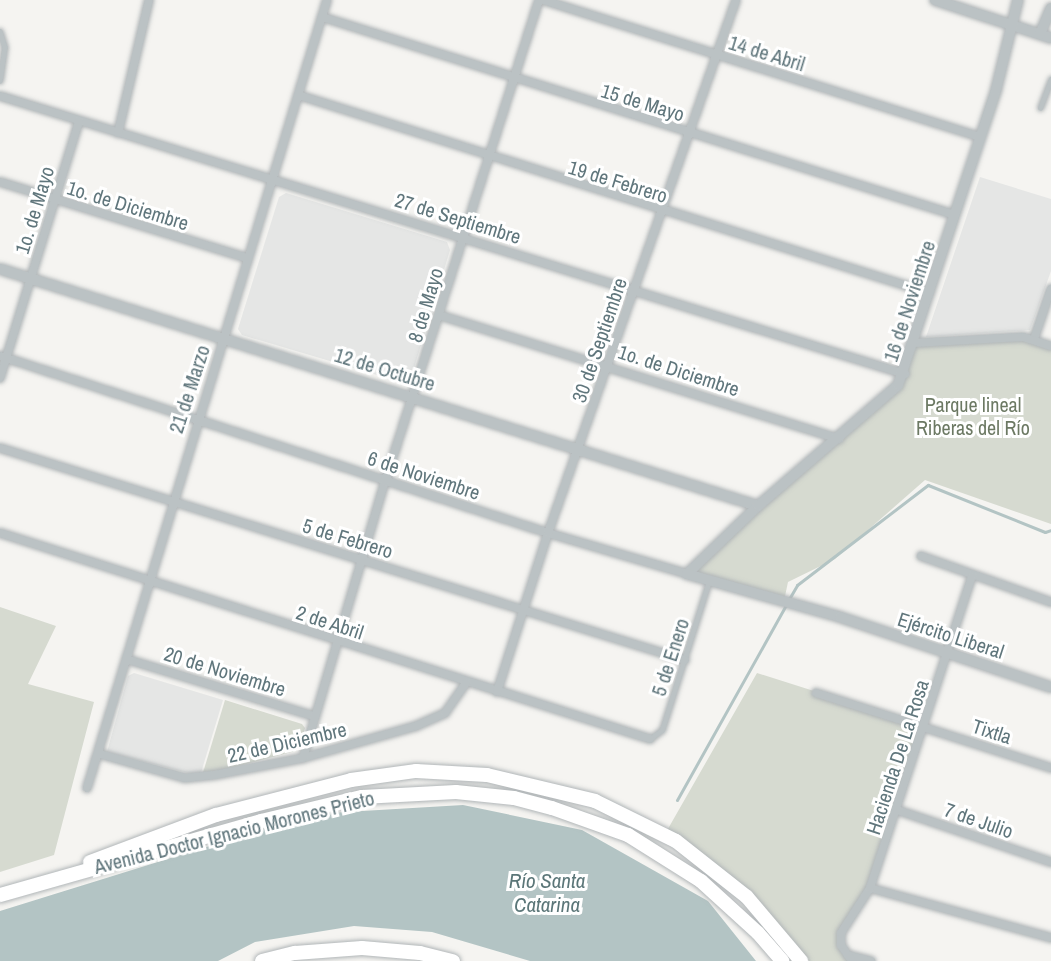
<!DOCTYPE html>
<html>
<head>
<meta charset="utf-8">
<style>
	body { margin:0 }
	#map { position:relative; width:1051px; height:961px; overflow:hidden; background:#f5f4f1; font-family:"Archivo Narrow",sans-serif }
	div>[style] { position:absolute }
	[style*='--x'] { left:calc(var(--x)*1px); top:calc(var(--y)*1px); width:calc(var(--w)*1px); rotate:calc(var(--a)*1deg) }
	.built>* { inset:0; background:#e5e6e5 }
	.green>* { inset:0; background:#d6dad0 }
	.water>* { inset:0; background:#b3c4c4 }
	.stream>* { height:3px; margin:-1.5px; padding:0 1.5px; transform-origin:1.5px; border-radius:1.5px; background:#b3c4c4 }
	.roads { filter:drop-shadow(0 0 2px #b1b6b8) drop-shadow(0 0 2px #b1b6b8) }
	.service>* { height:4.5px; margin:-2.25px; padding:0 2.25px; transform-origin:2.25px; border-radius:2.25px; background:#bbc2c4 }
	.minor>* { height:8px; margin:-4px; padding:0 4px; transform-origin:4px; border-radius:4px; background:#bbc2c4 }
	.tertiary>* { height:10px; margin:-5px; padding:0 5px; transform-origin:5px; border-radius:5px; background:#bbc2c4 }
	.trunk>* { height:14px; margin:-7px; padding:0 7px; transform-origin:7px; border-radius:7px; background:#fff }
	span { translate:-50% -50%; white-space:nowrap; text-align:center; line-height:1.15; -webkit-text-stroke:6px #fff; paint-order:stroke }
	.street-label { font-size:20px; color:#60767c }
	.park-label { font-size:20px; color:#6c7963 }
	.water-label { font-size:21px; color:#5b7678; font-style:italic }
</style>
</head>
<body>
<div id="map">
	<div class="built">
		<div style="clip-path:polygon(980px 177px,1051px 199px,1051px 271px,1030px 330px,926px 337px)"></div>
		<div style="clip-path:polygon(286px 193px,447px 242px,450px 250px,410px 381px,404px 383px,242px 335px,238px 329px,279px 197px)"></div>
		<div style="clip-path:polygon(134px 673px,223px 700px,200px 776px,107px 752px,128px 676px)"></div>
	</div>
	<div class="green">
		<div style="clip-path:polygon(1005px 337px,1051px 346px,1051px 524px,925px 480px,835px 559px,788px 582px,784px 601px,687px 574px,891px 394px,915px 343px)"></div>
		<div style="clip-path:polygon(0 607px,56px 626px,28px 684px,94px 702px,54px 855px,0 872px)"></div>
		<div style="clip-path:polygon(757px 673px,924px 726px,870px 888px,840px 942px,852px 961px,798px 961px,712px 867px,665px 834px)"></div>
		<div style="clip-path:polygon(225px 700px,302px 724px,305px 728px,299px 750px,202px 776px)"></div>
	</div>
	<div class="water">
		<div style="clip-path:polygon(463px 805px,582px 830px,708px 901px,756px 961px,530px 961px,432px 932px,354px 926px,255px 942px,218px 961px,0 961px,0 911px,312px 814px)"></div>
	</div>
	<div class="stream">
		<div style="--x:789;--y:599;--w:16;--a:-60"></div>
		<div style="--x:797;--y:585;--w:165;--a:-37.4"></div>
		<div style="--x:928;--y:485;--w:126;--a:21.9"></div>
		<div style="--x:1045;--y:532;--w:6;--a:-18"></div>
		<div style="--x:677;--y:800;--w:223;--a:-60.8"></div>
	</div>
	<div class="roads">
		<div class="service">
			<div style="--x:0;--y:31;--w:17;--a:73"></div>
			<div style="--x:5;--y:47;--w:34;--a:98"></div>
			<div style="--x:1040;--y:108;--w:31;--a:-69"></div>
			<div style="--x:650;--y:739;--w:15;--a:-37"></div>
			<div style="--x:662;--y:730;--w:156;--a:-72.5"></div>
		</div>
		<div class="minor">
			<div style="--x:543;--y:0;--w:459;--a:17.4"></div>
			<div style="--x:322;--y:17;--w:663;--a:17.37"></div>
			<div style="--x:298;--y:95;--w:662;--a:17.4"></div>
			<div style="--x:0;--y:96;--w:947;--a:17.08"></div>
			<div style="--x:118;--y:133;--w:137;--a:-76.9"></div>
			<div style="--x:0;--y:182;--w:258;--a:17.1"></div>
			<div style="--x:439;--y:315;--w:419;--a:17.2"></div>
			<div style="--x:1034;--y:339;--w:53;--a:-71.2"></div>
			<div style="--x:915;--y:343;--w:108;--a:-3.2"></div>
			<div style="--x:1023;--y:337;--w:29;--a:18"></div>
			<div style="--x:0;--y:356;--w:576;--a:17.9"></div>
			<div style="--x:548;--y:533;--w:145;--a:16.4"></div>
			<div style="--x:0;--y:378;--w:269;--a:-72.9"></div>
			<div style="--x:0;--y:448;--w:717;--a:17.2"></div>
			<div style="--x:0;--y:533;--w:682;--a:17.58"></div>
			<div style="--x:921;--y:556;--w:138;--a:19.5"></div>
			<div style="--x:126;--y:659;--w:196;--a:16.9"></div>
			<div style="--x:497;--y:692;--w:167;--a:-72.2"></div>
			<div style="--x:548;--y:533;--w:565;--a:-70.57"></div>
			<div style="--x:816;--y:693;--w:247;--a:17.7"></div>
			<div style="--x:100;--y:754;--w:88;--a:15.8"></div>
			<div style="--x:185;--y:778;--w:29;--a:-6"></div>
			<div style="--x:214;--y:775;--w:91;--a:-10.8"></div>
			<div style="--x:303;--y:758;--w:117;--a:-15.8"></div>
			<div style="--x:416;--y:726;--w:32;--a:-24"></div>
			<div style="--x:445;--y:713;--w:37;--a:-55"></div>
			<div style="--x:303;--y:758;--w:288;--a:-73.5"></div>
			<div style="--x:385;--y:482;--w:506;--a:-72.28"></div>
			<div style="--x:87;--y:788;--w:824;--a:-73.06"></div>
			<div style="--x:897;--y:810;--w:163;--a:18.7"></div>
			<div style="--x:870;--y:888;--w:188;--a:15.4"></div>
			<div style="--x:848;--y:955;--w:24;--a:15"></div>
			<div style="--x:852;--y:961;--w:19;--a:-125"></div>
			<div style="--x:841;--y:945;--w:12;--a:-90"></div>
			<div style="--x:841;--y:933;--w:54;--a:-57.2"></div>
			<div style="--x:870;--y:888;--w:328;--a:-71.9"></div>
		</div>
		<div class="tertiary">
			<div style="--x:935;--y:0;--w:122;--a:18.1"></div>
			<div style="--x:1040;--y:34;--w:28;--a:-67"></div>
			<div style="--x:0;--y:269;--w:794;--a:17.36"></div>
			<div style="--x:687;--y:574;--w:98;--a:-43.8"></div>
			<div style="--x:758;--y:506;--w:185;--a:-40.8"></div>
			<div style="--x:898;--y:385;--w:311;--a:-71.6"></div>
			<div style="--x:996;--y:90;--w:93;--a:-76.3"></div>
			<div style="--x:687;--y:574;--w:159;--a:15.7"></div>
			<div style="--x:840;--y:617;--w:222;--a:18.4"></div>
		</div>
		<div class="trunk">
			<div style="--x:90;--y:862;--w:134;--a:-20.5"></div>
			<div style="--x:216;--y:815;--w:139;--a:-14.5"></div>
			<div style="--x:351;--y:780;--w:66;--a:-7.9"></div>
			<div style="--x:416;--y:771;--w:71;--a:3.2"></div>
			<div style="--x:487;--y:775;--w:111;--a:13.5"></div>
			<div style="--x:595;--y:801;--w:90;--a:26.3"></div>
			<div style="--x:676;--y:841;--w:90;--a:38.3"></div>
			<div style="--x:747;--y:897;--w:84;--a:49.8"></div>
			<div style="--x:0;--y:895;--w:271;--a:-15.8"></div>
			<div style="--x:261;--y:821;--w:104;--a:-13.4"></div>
			<div style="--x:362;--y:797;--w:94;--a:-3"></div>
			<div style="--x:456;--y:792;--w:58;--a:5.9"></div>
			<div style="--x:514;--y:798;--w:39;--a:15"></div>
			<div style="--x:552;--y:808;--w:81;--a:19.6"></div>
			<div style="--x:628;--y:835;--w:86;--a:32.2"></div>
			<div style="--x:701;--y:881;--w:77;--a:42.4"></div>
			<div style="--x:758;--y:933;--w:37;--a:49"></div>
			<div style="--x:262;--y:961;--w:34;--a:-14"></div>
			<div style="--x:295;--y:953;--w:67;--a:-4.3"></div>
			<div style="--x:362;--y:948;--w:58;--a:4.9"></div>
			<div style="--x:420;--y:953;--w:34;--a:14"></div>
		</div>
	</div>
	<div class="street-label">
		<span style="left:767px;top:53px;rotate:17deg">14 de Abril</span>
		<span style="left:643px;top:102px;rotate:17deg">15 de Mayo</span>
		<span style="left:618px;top:181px;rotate:17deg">19 de Febrero</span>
		<span style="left:128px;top:205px;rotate:17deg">1o. de Diciembre</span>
		<span style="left:34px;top:210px;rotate:-73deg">1o. de Mayo</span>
		<span style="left:458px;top:218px;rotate:17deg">27 de Septiembre</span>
		<span style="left:909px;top:301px;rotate:-72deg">16 de Noviembre</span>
		<span style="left:425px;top:305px;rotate:-73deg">8 de Mayo</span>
		<span style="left:599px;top:340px;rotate:-71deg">30 de Septiembre</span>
		<span style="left:385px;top:369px;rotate:17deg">12 de Octubre</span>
		<span style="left:679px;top:370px;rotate:18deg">1o. de Diciembre</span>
		<span style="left:189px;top:389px;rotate:-72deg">21 de Marzo</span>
		<span style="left:424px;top:475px;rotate:18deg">6 de Noviembre</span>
		<span style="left:348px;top:538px;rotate:17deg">5 de Febrero</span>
		<span style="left:330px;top:622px;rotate:18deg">2 de Abril</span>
		<span style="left:951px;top:635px;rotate:18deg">Ejército Liberal</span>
		<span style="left:670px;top:657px;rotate:-72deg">5 de Enero</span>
		<span style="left:225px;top:671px;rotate:17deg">20 de Noviembre</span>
		<span style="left:992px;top:731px;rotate:18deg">Tixtla</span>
		<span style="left:287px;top:742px;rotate:-13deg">22 de Diciembre</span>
		<span style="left:897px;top:757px;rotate:-72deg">Hacienda De La Rosa</span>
		<span style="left:979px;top:820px;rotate:19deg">7 de Julio</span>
		<span style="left:234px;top:832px;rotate:-14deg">Avenida Doctor Ignacio Morones Prieto</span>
	</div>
	<div class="park-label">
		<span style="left:973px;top:416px">Parque lineal<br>Riberas del Río</span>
	</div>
	<div class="water-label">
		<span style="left:547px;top:893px">Río Santa<br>Catarina</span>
	</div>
</div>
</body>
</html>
